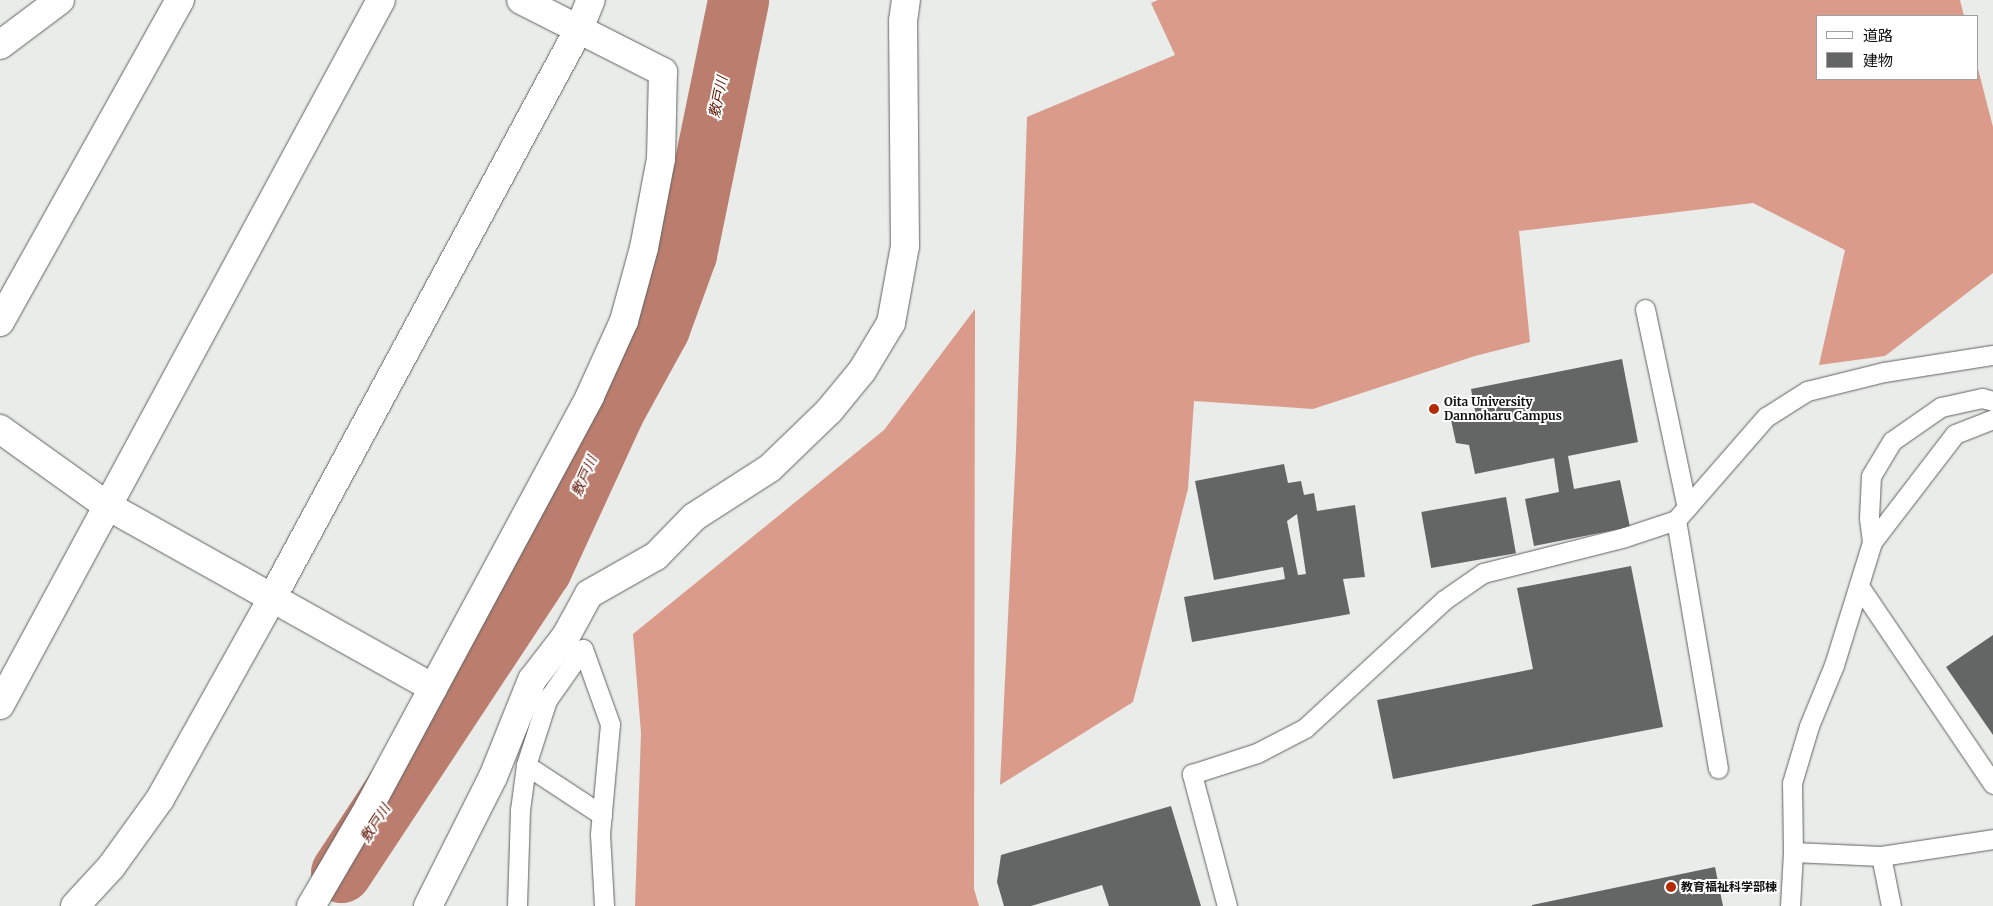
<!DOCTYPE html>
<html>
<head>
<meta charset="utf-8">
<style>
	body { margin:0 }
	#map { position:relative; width:1993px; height:906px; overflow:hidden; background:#e9ece9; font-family:Merriweather,"Noto Sans JP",serif }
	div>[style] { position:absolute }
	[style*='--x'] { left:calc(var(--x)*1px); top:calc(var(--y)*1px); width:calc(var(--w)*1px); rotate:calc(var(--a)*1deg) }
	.forest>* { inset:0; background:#da9b8b }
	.river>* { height:61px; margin:-30.5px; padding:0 30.5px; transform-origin:30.5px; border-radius:30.5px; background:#ba7d6e }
	.building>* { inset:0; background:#636664; transform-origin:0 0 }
	.roads { filter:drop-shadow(0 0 1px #5f6260) drop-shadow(0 0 1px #5f6260) }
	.service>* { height:19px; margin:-9.5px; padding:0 9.5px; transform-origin:9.5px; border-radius:9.5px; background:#fff }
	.minor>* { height:28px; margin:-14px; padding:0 14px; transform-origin:14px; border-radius:14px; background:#fff }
	.dots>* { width:14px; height:14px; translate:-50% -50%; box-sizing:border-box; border:2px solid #fff; border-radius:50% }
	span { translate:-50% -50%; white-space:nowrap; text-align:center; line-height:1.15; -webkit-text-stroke:4px #fff; paint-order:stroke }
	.poi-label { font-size:12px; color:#0f100f; font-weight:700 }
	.left { translate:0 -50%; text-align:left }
	.water-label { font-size:14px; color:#5c1202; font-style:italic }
	.legend { position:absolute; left:1816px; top:15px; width:162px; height:65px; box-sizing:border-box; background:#fff; border:1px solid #9f9f9f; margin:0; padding:6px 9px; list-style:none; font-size:15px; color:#0f100f }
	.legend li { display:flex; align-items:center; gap:10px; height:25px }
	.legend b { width:25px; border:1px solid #9f9f9f }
</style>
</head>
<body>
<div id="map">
	<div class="forest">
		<div style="clip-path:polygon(1158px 0,1960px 0,1964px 16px,1817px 16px,1817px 79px,1977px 79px,1977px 65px,1993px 127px,1993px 273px,1885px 356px,1819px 365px,1845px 250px,1753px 203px,1519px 231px,1530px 342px,1475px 356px,1313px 409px,1194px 401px,1188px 489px,1133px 702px,1000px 785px,1016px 450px,1027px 117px,1175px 55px,1151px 3px)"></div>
		<div style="clip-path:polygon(975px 309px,974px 889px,979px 906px,635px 906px,641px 733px,633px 634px,884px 430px)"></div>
	</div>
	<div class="river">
		<div style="--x:341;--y:872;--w:363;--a:-56.6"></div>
		<div style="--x:541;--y:569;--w:175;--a:-65.3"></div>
		<div style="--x:614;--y:410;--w:94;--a:-61.2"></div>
		<div style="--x:659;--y:328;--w:79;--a:-70"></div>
		<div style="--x:686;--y:254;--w:259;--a:-78.4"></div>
	</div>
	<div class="building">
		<div style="clip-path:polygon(1622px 359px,1638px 442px,1568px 456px,1574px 489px,1620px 480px,1630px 527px,1534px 546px,1525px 499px,1559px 492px,1554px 458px,1475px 474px,1469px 445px,1456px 443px,1451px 420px,1476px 416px,1471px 389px)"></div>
		<div style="clip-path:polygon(evenodd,1284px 464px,1288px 483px,1301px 481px,1304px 495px,1314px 493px,1317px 511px,1355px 505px,1365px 577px,1343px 579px,1350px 614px,1192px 642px,1184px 597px,1285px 579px,1283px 567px,1214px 580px,1195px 481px,1284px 464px,1297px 514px,1306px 574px,1298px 575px,1287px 521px,1297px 514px)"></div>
		<div style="left:1506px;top:497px;width:57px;height:86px;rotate:80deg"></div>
		<div style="clip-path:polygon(1631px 566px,1663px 727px,1393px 779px,1377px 700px,1533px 669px,1517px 588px)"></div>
		<div style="clip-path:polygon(1993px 635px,1993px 735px,1946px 667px)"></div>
		<div style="clip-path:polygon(1171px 806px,1201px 906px,1109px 906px,1102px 885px,1031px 906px,1004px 906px,997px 882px,1001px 855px)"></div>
		<div style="clip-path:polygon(1715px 867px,1723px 906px,1532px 906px,1532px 905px)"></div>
	</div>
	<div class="roads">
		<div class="service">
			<div style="--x:1645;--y:309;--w:203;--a:78.1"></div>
			<div style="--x:1676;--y:520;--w:137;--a:-48.9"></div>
			<div style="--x:1766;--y:417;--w:49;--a:-32.4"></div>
			<div style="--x:1807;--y:391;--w:79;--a:-13.9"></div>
			<div style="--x:1884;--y:372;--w:110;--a:-8.9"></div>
			<div style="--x:1872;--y:542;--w:24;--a:-97"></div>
			<div style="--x:1869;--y:518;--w:42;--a:-87.3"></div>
			<div style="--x:1871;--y:476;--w:41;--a:-59"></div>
			<div style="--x:1892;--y:441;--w:60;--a:-34.8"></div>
			<div style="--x:1941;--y:407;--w:42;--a:-12.4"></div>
			<div style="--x:1982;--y:398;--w:11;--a:15"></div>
			<div style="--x:1859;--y:586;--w:239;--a:55.9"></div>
			<div style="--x:583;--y:649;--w:80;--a:70.2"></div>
			<div style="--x:610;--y:724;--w:110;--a:95.2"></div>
			<div style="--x:600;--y:834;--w:72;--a:86.8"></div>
			<div style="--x:583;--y:649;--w:62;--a:125.2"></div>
			<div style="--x:547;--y:700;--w:68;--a:107.9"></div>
			<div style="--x:526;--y:765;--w:91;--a:33.3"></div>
			<div style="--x:1793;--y:852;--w:69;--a:-90.8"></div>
			<div style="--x:1792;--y:783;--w:59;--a:-73.4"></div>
			<div style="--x:1809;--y:726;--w:66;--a:-67.7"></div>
			<div style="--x:1834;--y:665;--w:129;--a:-72.8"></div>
			<div style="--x:1872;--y:542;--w:136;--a:-52.5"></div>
			<div style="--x:1955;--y:434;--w:41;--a:-21.5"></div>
			<div style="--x:1881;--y:856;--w:51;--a:78.7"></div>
			<div style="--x:517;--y:906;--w:96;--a:-88.2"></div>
			<div style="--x:520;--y:810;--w:45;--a:-82.4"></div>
			<div style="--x:1227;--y:906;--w:137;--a:-104.9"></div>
			<div style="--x:1192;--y:774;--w:68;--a:-17.9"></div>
			<div style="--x:1257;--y:753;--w:54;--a:-27.5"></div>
			<div style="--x:1305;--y:728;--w:189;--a:-42.6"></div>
			<div style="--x:1444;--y:600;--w:47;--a:-34.7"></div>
			<div style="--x:1483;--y:573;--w:146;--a:-14.2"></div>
			<div style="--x:1625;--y:537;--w:54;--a:-18.4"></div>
			<div style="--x:1676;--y:520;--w:252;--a:80.4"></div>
			<div style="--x:1790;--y:906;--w:54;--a:-86.8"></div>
			<div style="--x:1793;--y:852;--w:88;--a:2.6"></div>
			<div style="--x:1881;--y:856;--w:113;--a:-8.6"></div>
		</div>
		<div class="minor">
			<div style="--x:0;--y:45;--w:75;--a:-36.9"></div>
			<div style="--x:0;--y:322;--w:369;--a:-60.8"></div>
			<div style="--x:0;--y:429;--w:130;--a:35.6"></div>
			<div style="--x:106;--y:505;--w:375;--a:29.2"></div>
			<div style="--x:0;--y:705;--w:801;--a:-61.61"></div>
			<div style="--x:75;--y:906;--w:53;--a:-47.3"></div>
			<div style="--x:111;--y:867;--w:84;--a:-54.2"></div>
			<div style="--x:160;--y:799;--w:228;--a:-60.8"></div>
			<div style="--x:271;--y:600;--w:649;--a:-61.66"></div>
			<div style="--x:579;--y:29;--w:31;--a:-68"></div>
			<div style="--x:311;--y:906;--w:115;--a:-59.6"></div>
			<div style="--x:369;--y:807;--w:467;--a:-61.7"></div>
			<div style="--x:590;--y:396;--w:82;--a:-65.6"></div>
			<div style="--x:624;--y:321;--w:76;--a:-74.7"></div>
			<div style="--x:644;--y:248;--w:91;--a:-79.2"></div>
			<div style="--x:661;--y:159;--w:87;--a:-88.7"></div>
			<div style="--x:663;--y:72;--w:159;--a:-153.1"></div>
			<div style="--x:428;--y:906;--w:144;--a:-63.3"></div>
			<div style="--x:493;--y:777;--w:105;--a:-68.1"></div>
			<div style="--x:532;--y:680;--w:56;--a:-52.3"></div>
			<div style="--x:566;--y:636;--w:48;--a:-61.3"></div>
			<div style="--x:589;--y:594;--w:77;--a:-29.6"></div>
			<div style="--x:656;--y:556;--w:54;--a:-45.7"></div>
			<div style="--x:694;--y:517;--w:90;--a:-32.8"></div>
			<div style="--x:770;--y:468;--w:82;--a:-44"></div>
			<div style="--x:829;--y:411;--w:52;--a:-50.5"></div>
			<div style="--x:862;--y:371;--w:56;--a:-58.9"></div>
			<div style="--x:891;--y:323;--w:78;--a:-79.7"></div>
			<div style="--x:905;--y:246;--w:225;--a:-90.5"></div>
			<div style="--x:903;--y:21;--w:21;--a:-82"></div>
		</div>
	</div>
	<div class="dots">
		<div style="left:1434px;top:409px;background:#b52a03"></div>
		<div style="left:1671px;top:887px;background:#b52a03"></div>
	</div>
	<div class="poi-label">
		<span class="left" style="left:1444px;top:409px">Oita University<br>Dannoharu Campus</span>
		<span class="left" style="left:1681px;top:887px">教育福祉科学部棟</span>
	</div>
	<div class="water-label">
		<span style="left:718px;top:97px;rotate:-78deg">敷戸川</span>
		<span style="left:584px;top:476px;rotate:-66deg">敷戸川</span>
		<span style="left:375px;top:823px;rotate:-57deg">敷戸川</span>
	</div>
	<ul class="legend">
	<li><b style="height:6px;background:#fff"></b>道路</li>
	<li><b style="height:14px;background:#636664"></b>建物</li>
	</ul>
</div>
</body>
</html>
